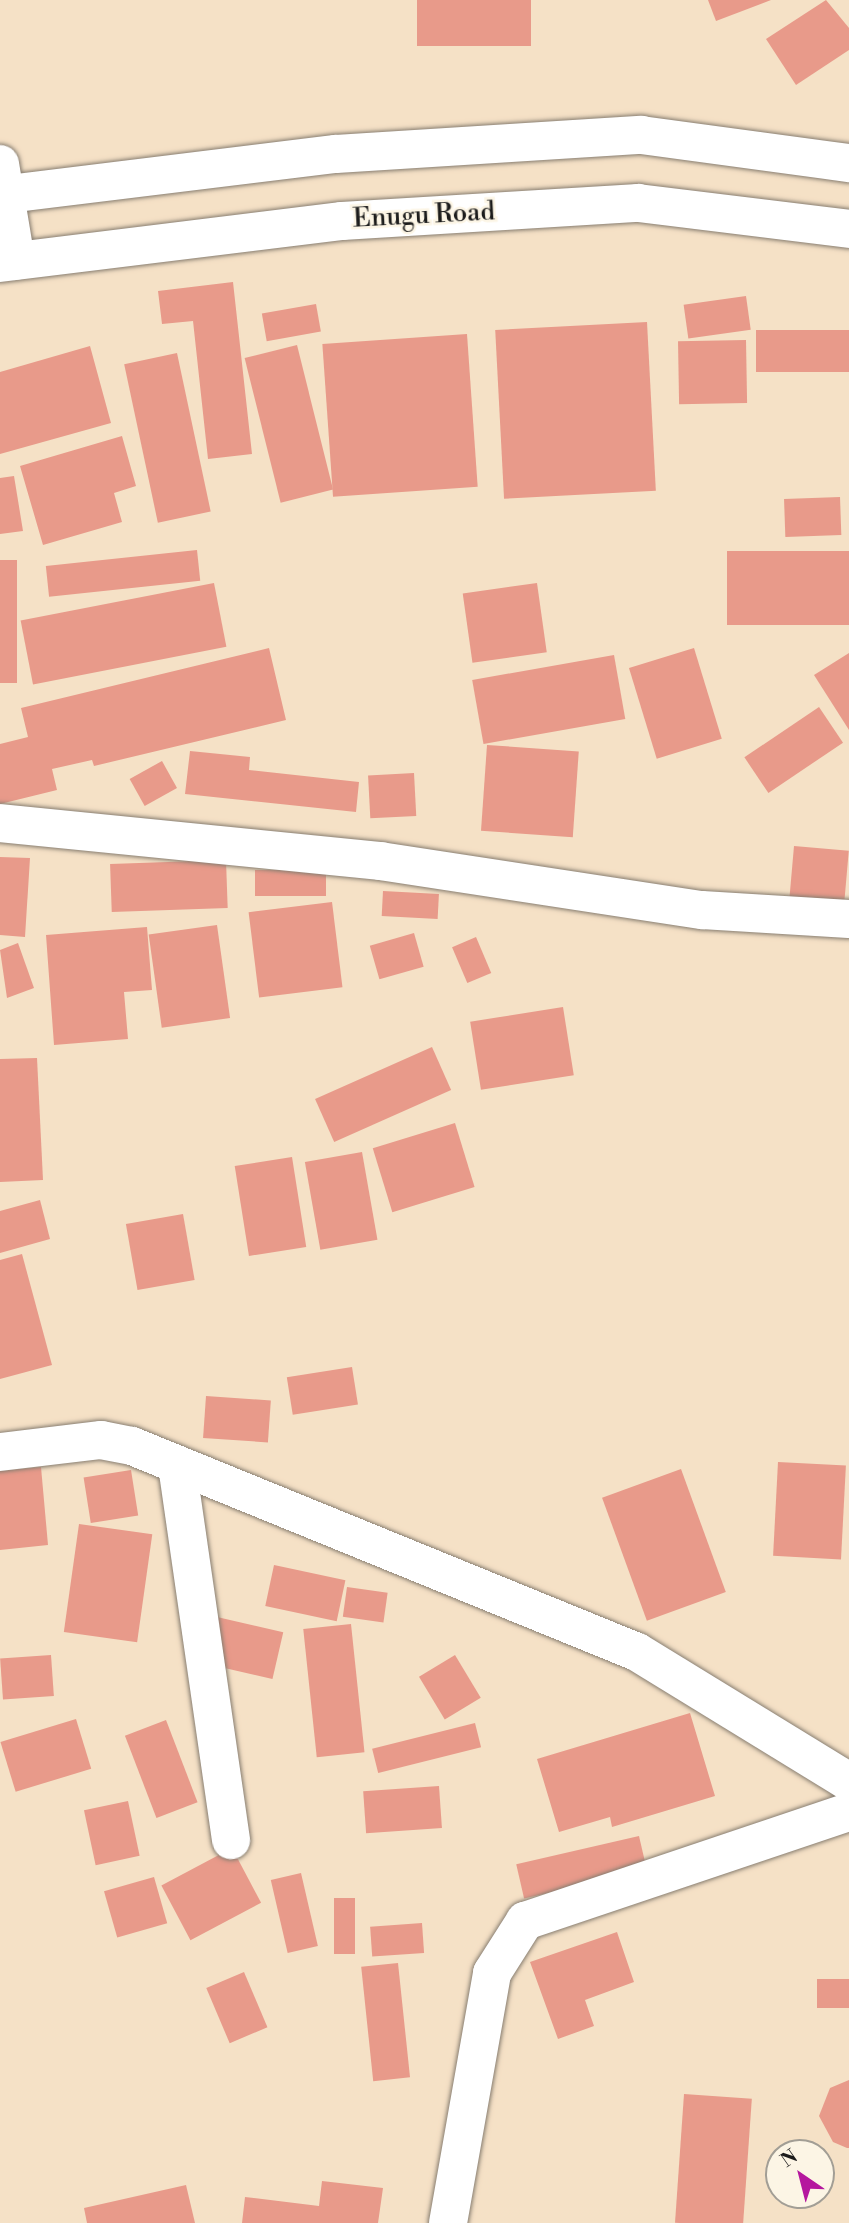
<!DOCTYPE html>
<html>
<head>
<meta charset="utf-8">
<style>
	body { margin:0 }
	#map { position:relative; width:849px; height:2223px; overflow:hidden; background:#f5e1c6; font-family:"Libre Bodoni",serif }
	div>[style] { position:absolute }
	[style*='--x'] { left:calc(var(--x)*1px); top:calc(var(--y)*1px); width:calc(var(--w)*1px); rotate:calc(var(--a)*1deg) }
	.building>* { inset:0; background:#e89a8a; transform-origin:0 0 }
	.roads { filter:drop-shadow(0 0 2px #887e71) drop-shadow(0 0 2px #887e71) }
	.minor>* { height:38px; margin:-19px; padding:0 19px; transform-origin:19px; border-radius:19px; background:#fff }
	.primary>* { height:38px; margin:-19px; padding:0 19px; transform-origin:19px; border-radius:19px; background:#fff }
	span { translate:-50% -50%; white-space:nowrap; text-align:center; line-height:1.15; -webkit-text-stroke:5px #fcf5e5; paint-order:stroke }
	.street-label { font-size:26px; color:#1c1c1c }
	.north { position:absolute; left:765px; top:2139px; width:70px; height:70px; box-sizing:border-box; background:#fcf5e5; border:2px solid #a29e95; border-radius:50%; rotate:325deg; font-size:19px; font-weight:700; line-height:28px; text-align:center; color:#1c1c1c }
	.north::after { content:''; display:block; margin:auto; width:24px; height:32px; background:#b5179e; clip-path:polygon(50% 0,100% 100%,50% 72%,0 100%) }
</style>
</head>
<body>
<div id="map">
	<div class="building">
		<div style="left:417px;top:0;width:114px;height:46px"></div>
		<div style="clip-path:polygon(708px 0,771px 0,716px 21px)"></div>
		<div style="clip-path:polygon(826px 0,849px 28px,849px 50px,796px 85px,766px 39px)"></div>
		<div style="clip-path:polygon(233px 282px,252px 454px,208px 459px,193px 321px,162px 324px,158px 291px)"></div>
		<div style="left:746px;top:296px;width:34px;height:63px;rotate:82deg"></div>
		<div style="left:316px;top:304px;width:28px;height:55px;rotate:80deg"></div>
		<div style="left:647px;top:322px;width:169px;height:152px;rotate:87deg"></div>
		<div style="left:849px;top:330px;width:42px;height:93px;rotate:90deg"></div>
		<div style="left:467px;top:334px;width:153px;height:145px;rotate:86deg"></div>
		<div style="left:746px;top:340px;width:63px;height:68px;rotate:89deg"></div>
		<div style="left:297px;top:345px;width:149px;height:54px;rotate:76deg"></div>
		<div style="clip-path:polygon(90px 346px,111px 423px,0 454px,0 372px)"></div>
		<div style="left:177px;top:353px;width:162px;height:54px;rotate:78deg"></div>
		<div style="clip-path:polygon(122px 436px,136px 486px,114px 493px,122px 522px,43px 545px,20px 466px)"></div>
		<div style="clip-path:polygon(14px 476px,23px 531px,0 534px,0 478px)"></div>
		<div style="left:840px;top:497px;width:38px;height:56px;rotate:88deg"></div>
		<div style="left:197px;top:550px;width:31px;height:152px;rotate:84deg"></div>
		<div style="left:849px;top:551px;width:74px;height:122px;rotate:90deg"></div>
		<div style="left:0;top:560px;width:17px;height:123px"></div>
		<div style="left:214px;top:583px;width:65px;height:197px;rotate:79deg"></div>
		<div style="left:537px;top:583px;width:70px;height:75px;rotate:82deg"></div>
		<div style="clip-path:polygon(269px 648px,286px 720px,94px 766px,92px 760px,52px 769px,57px 790px,0 804px,0 744px,28px 737px,21px 708px)"></div>
		<div style="left:694px;top:648px;width:95px;height:68px;rotate:73deg"></div>
		<div style="clip-path:polygon(849px 653px,849px 730px,814px 675px)"></div>
		<div style="left:614px;top:655px;width:65px;height:144px;rotate:80deg"></div>
		<div style="left:819px;top:707px;width:43px;height:90px;rotate:56deg"></div>
		<div style="left:487px;top:745px;width:92px;height:86px;rotate:4deg"></div>
		<div style="clip-path:polygon(190px 751px,250px 757px,249px 770px,359px 782px,356px 812px,185px 794px)"></div>
		<div style="left:162px;top:761px;width:31px;height:37px;rotate:61deg"></div>
		<div style="left:414px;top:773px;width:43px;height:46px;rotate:87deg"></div>
		<div style="left:794px;top:846px;width:55px;height:51px;rotate:5deg"></div>
		<div style="clip-path:polygon(0 857px,30px 858px,25px 937px,0 935px)"></div>
		<div style="left:226px;top:860px;width:48px;height:116px;rotate:88deg"></div>
		<div style="left:326px;top:870px;width:26px;height:71px;rotate:90deg"></div>
		<div style="left:383px;top:891px;width:56px;height:25px;rotate:3deg"></div>
		<div style="left:332px;top:902px;width:86px;height:84px;rotate:83deg"></div>
		<div style="left:217px;top:925px;width:94px;height:69px;rotate:82deg"></div>
		<div style="clip-path:polygon(147px 927px,152px 990px,124px 992px,128px 1039px,54px 1045px,46px 935px)"></div>
		<div style="left:414px;top:933px;width:35px;height:46px;rotate:74deg"></div>
		<div style="left:476px;top:937px;width:39px;height:26px;rotate:67deg"></div>
		<div style="clip-path:polygon(18px 943px,34px 988px,7px 998px,0 950px)"></div>
		<div style="left:563px;top:1007px;width:69px;height:94px;rotate:81deg"></div>
		<div style="left:432px;top:1047px;width:47px;height:128px;rotate:66deg"></div>
		<div style="clip-path:polygon(37px 1058px,43px 1180px,0 1182px,0 1059px)"></div>
		<div style="left:455px;top:1123px;width:67px;height:86px;rotate:73deg"></div>
		<div style="left:362px;top:1152px;width:89px;height:58px;rotate:80deg"></div>
		<div style="left:292px;top:1157px;width:91px;height:58px;rotate:81deg"></div>
		<div style="clip-path:polygon(40px 1200px,50px 1239px,0 1253px,0 1211px)"></div>
		<div style="left:183px;top:1214px;width:67px;height:58px;rotate:80deg"></div>
		<div style="clip-path:polygon(22px 1254px,52px 1365px,0 1379px,0 1260px)"></div>
		<div style="left:352px;top:1367px;width:38px;height:66px;rotate:81deg"></div>
		<div style="left:206px;top:1396px;width:65px;height:42px;rotate:4deg"></div>
		<div style="left:778px;top:1462px;width:68px;height:94px;rotate:3deg"></div>
		<div style="clip-path:polygon(41px 1467px,48px 1545px,0 1550px,0 1471px)"></div>
		<div style="left:681px;top:1469px;width:131px;height:84px;rotate:70deg"></div>
		<div style="left:131px;top:1470px;width:46px;height:48px;rotate:81deg"></div>
		<div style="left:79px;top:1524px;width:74px;height:109px;rotate:8deg"></div>
		<div style="left:274px;top:1565px;width:73px;height:42px;rotate:12deg"></div>
		<div style="left:347px;top:1587px;width:41px;height:30px;rotate:8deg"></div>
		<div style="left:217px;top:1617px;width:68px;height:48px;rotate:13deg"></div>
		<div style="left:351px;top:1624px;width:129px;height:48px;rotate:84deg"></div>
		<div style="left:51px;top:1655px;width:41px;height:51px;rotate:86deg"></div>
		<div style="left:455px;top:1655px;width:50px;height:42px;rotate:59deg"></div>
		<div style="clip-path:polygon(690px 1713px,715px 1796px,612px 1827px,610px 1817px,559px 1832px,537px 1759px)"></div>
		<div style="left:76px;top:1719px;width:52px;height:79px;rotate:73deg"></div>
		<div style="left:166px;top:1720px;width:88px;height:44px;rotate:69deg"></div>
		<div style="left:475px;top:1723px;width:25px;height:106px;rotate:76deg"></div>
		<div style="left:439px;top:1786px;width:42px;height:76px;rotate:86deg"></div>
		<div style="left:128px;top:1801px;width:56px;height:45px;rotate:78deg"></div>
		<div style="left:639px;top:1836px;width:35px;height:126px;rotate:77deg"></div>
		<div style="left:232px;top:1848px;width:62px;height:80px;rotate:62deg"></div>
		<div style="left:301px;top:1873px;width:75px;height:31px;rotate:77deg"></div>
		<div style="left:154px;top:1877px;width:48px;height:52px;rotate:74deg"></div>
		<div style="left:334px;top:1898px;width:21px;height:56px"></div>
		<div style="left:422px;top:1923px;width:30px;height:52px;rotate:86deg"></div>
		<div style="clip-path:polygon(617px 1932px,634px 1982px,585px 2000px,594px 2026px,558px 2039px,530px 1962px)"></div>
		<div style="left:398px;top:1963px;width:115px;height:37px;rotate:84deg"></div>
		<div style="left:244px;top:1972px;width:60px;height:41px;rotate:67deg"></div>
		<div style="left:849px;top:1979px;width:29px;height:32px;rotate:90deg"></div>
		<div style="clip-path:polygon(849px 2080px,849px 2148px,847px 2148px,833px 2142px,819px 2116px,830px 2088px)"></div>
		<div style="left:684px;top:2094px;width:68px;height:129px;rotate:4deg"></div>
		<div style="clip-path:polygon(322px 2181px,383px 2188px,378px 2223px,242px 2223px,245px 2197px,319px 2206px)"></div>
		<div style="clip-path:polygon(186px 2185px,195px 2223px,87px 2223px,84px 2208px)"></div>
	</div>
	<div class="roads">
		<div class="minor">
			<div style="--x:0;--y:164;--w:98;--a:80.6"></div>
			<div style="--x:0;--y:823;--w:382;--a:5.7"></div>
			<div style="--x:380;--y:861;--w:326;--a:8.7"></div>
			<div style="--x:702;--y:910;--w:147;--a:3.5"></div>
			<div style="--x:0;--y:1452;--w:102;--a:-6.8"></div>
			<div style="--x:101;--y:1440;--w:32;--a:11"></div>
			<div style="--x:132;--y:1446;--w:545;--a:22.19"></div>
			<div style="--x:637;--y:1652;--w:249;--a:31.5"></div>
			<div style="--x:177;--y:1465;--w:379;--a:81.8"></div>
			<div style="--x:448;--y:2223;--w:254;--a:-80"></div>
			<div style="--x:492;--y:1973;--w:62;--a:-57.6"></div>
			<div style="--x:525;--y:1921;--w:342;--a:-18.6"></div>
		</div>
		<div class="primary">
			<div style="--x:0;--y:195;--w:338;--a:-7"></div>
			<div style="--x:336;--y:154;--w:306;--a:-3.6"></div>
			<div style="--x:641;--y:135;--w:210;--a:7.7"></div>
			<div style="--x:0;--y:263;--w:345;--a:-7"></div>
			<div style="--x:342;--y:221;--w:297;--a:-3.5"></div>
			<div style="--x:638;--y:203;--w:213;--a:7"></div>
		</div>
	</div>
	<div class="street-label">
		<span style="left:424px;top:216px;rotate:-3deg">Enugu Road</span>
	</div>
	<div class="north">N</div>
</div>
</body>
</html>
